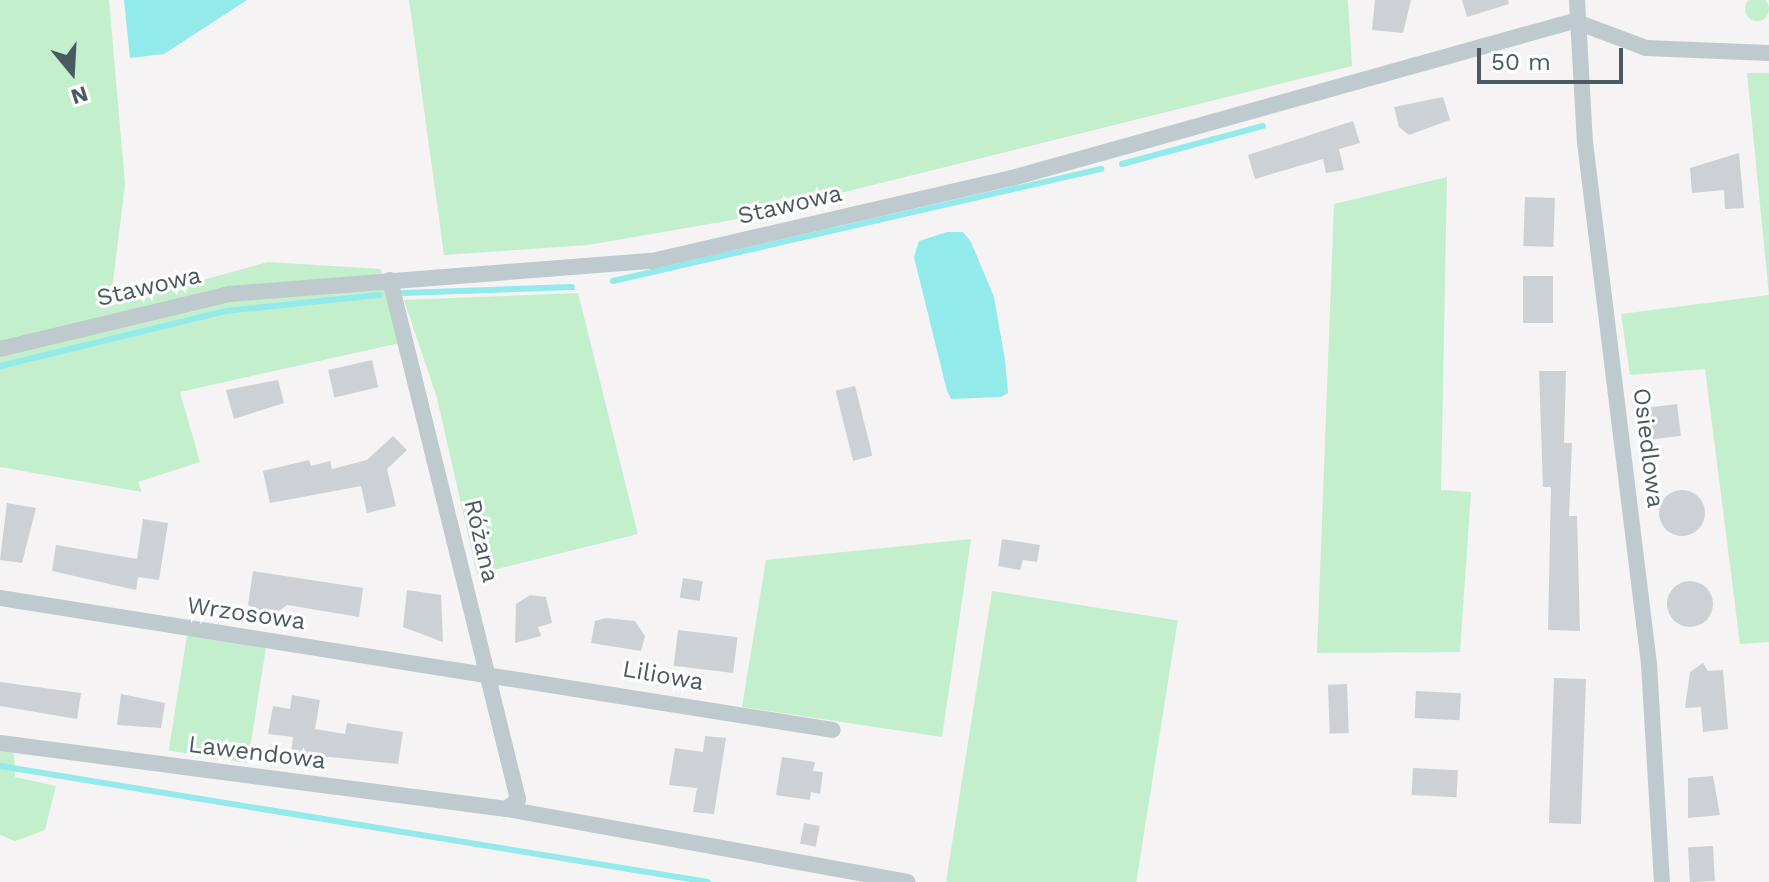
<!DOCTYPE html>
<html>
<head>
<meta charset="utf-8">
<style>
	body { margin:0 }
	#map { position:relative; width:1769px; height:882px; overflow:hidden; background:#f5f3f3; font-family:"Work Sans",sans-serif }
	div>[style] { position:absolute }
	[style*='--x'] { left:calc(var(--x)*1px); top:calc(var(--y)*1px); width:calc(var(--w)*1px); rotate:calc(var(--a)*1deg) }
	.green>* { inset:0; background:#c4efcc; transform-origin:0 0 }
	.round { border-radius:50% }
	.water>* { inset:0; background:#92eaeb }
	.stream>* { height:6px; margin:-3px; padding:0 3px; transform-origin:3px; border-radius:3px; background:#92eaeb }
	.building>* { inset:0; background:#cdd1d5; transform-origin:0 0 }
	.minor>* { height:16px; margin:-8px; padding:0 8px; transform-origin:8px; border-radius:8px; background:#becace }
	span { translate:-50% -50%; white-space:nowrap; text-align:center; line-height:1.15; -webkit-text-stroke:6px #fff; paint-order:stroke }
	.street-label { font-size:24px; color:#4a5a60 }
	.north { position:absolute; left:32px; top:32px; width:80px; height:80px; -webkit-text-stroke:6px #fff; paint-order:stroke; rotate:162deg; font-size:22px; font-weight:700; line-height:32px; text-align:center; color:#4a5a60 }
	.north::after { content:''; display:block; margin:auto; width:28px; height:36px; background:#4a5a60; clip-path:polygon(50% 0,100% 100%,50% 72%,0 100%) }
	.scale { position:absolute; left:1477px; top:48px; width:146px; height:36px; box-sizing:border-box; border:4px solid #4a5a60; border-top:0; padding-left:10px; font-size:24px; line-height:28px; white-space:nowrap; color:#4a5a60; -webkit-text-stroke:6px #fff; paint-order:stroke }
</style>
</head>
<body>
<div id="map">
	<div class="green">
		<div class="round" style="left:1745px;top:-3px;width:24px;height:24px"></div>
		<div style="clip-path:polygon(0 0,109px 0,125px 184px,110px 306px,268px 262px,381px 269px,400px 343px,180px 392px,200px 462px,138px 482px,142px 492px,0 467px)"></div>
		<div style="clip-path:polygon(409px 0,1348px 0,1352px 66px,732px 220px,588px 245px,444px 255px)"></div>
		<div style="clip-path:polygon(1747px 73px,1769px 73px,1769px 642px,1740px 644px,1705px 369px,1630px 375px,1621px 314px,1769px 295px)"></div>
		<div style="clip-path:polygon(1447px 177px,1441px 490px,1471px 492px,1460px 652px,1317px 653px,1334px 204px)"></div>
		<div style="clip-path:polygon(578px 293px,638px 534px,477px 574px,437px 398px,404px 300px)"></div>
		<div style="clip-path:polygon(971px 539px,942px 737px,742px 707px,766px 560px)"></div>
		<div style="left:992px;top:591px;width:188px;height:294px;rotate:9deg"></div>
		<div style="left:187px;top:635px;width:80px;height:117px;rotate:9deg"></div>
		<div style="clip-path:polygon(0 751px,14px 751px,15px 777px,56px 786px,45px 830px,15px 841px,0 835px)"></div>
	</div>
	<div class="water">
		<div style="clip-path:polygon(124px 0,247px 0,164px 54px,130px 58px)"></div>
		<div style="clip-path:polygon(947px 232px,963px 232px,971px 242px,994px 297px,1005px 360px,1008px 393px,1001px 397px,951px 399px,947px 391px,914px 257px,919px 241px)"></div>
	</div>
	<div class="stream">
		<div style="--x:1122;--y:164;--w:146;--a:-15.1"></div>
		<div style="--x:613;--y:281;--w:501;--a:-12.93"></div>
		<div style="--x:403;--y:293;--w:169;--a:-2"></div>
		<div style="--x:0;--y:366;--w:233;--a:-13.7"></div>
		<div style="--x:226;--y:311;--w:154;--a:-6"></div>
		<div style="--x:0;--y:766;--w:717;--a:9.3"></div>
	</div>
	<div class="building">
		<div style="clip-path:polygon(1375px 0,1411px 0,1403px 33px,1372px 30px)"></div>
		<div style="clip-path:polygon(1462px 0,1508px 0,1509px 4px,1467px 17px)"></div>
		<div style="clip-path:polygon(1443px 97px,1450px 120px,1409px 135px,1399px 127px,1394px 107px)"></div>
		<div style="clip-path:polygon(1353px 121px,1360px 143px,1339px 149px,1344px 170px,1326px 173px,1323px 159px,1255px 179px,1248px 155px)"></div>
		<div style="clip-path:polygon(1739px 153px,1744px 208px,1725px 209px,1724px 190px,1692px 193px,1690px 168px)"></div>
		<div style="left:1525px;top:197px;width:30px;height:49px;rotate:2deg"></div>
		<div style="left:1523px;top:276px;width:30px;height:47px"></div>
		<div style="left:372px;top:360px;width:28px;height:45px;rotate:77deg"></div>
		<div style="clip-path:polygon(1539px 371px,1566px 371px,1564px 443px,1572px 443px,1569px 516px,1577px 516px,1580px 631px,1548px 630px,1551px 487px,1543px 487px)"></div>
		<div style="clip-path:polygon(278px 380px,284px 403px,234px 419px,226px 390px)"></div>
		<div style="left:855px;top:386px;width:72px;height:20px;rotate:76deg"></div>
		<div style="left:1677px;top:404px;width:32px;height:28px;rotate:83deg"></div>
		<div style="clip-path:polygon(393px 436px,407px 450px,387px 469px,396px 506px,367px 513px,361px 486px,270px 503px,263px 471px,309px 460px,311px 466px,330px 461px,332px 469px,367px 460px)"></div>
		<div class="round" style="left:1659px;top:490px;width:46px;height:46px"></div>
		<div style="clip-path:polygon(7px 503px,36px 508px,22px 563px,0 560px)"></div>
		<div style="clip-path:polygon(143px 519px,168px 523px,159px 580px,138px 577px,136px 590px,52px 571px,56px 545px,137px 559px)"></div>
		<div style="clip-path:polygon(1002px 539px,1040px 545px,1037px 562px,1023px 560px,1020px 570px,998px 566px)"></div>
		<div style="clip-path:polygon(253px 571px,363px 588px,359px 617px,287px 605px,278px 612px,255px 609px,248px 605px)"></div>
		<div style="left:683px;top:578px;width:20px;height:20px;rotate:9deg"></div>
		<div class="round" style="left:1667px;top:581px;width:46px;height:46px"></div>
		<div style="clip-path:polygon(407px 590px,441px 595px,443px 642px,403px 627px)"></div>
		<div style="clip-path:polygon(530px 595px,546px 597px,552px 623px,538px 627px,541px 636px,515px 643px,516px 604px)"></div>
		<div style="clip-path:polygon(606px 618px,635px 621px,645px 636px,641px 651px,591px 643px,595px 621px)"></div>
		<div style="left:678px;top:630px;width:60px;height:36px;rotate:7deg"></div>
		<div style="clip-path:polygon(1703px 663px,1708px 671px,1723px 670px,1728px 729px,1703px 732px,1701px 707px,1685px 708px,1690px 672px)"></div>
		<div style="left:1554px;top:678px;width:32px;height:145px;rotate:2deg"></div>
		<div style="clip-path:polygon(0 682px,81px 693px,77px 719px,0 706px)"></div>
		<div style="left:1347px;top:684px;width:49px;height:19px;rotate:88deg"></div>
		<div style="left:1416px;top:691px;width:45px;height:27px;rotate:3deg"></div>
		<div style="clip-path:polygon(121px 694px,165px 703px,161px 728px,117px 725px)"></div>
		<div style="clip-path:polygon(292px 695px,320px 700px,315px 729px,345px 734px,347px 723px,403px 732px,398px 764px,291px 753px,293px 737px,268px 734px,273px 706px,290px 709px)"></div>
		<div style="clip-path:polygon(705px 736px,726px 738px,714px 814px,693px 812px,697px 788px,669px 785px,675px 748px,703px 752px)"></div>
		<div style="clip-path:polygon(782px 757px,815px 762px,813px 771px,823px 772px,820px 794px,811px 792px,810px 800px,776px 795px)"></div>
		<div style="left:1413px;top:768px;width:45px;height:27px;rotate:3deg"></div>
		<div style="clip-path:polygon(1713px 776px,1720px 815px,1688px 818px,1688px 778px)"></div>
		<div style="left:804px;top:823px;width:16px;height:21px;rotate:11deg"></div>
		<div style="left:1713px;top:846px;width:35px;height:25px;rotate:87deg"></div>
	</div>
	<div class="minor">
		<div style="--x:1577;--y:0;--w:142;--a:86.8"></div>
		<div style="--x:1585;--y:142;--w:526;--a:83.01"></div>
		<div style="--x:1649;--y:664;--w:218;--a:86.6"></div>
		<div style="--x:1574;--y:21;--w:77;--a:20.6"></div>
		<div style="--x:1646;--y:48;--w:123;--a:2.3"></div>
		<div style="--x:390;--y:280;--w:535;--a:76.15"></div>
		<div style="--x:518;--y:799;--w:15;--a:138"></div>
		<div style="--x:0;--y:349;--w:236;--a:-13.5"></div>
		<div style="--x:229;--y:294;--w:424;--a:-4.5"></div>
		<div style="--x:652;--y:261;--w:369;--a:-13"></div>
		<div style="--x:1012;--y:178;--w:584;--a:-15.61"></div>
		<div style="--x:0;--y:598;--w:843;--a:9"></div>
		<div style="--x:0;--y:743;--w:511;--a:7.42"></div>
		<div style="--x:507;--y:809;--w:407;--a:10.3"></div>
	</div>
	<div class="street-label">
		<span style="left:790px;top:205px;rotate:-13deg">Stawowa</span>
		<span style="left:149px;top:287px;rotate:-13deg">Stawowa</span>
		<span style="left:1648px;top:448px;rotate:83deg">Osiedlowa</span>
		<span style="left:481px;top:541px;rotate:77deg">Różana</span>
		<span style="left:246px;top:614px;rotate:8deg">Wrzosowa</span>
		<span style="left:663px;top:676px;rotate:10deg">Liliowa</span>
		<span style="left:257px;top:753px;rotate:7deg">Lawendowa</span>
	</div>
	<div class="north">N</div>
	<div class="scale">50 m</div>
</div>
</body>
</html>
